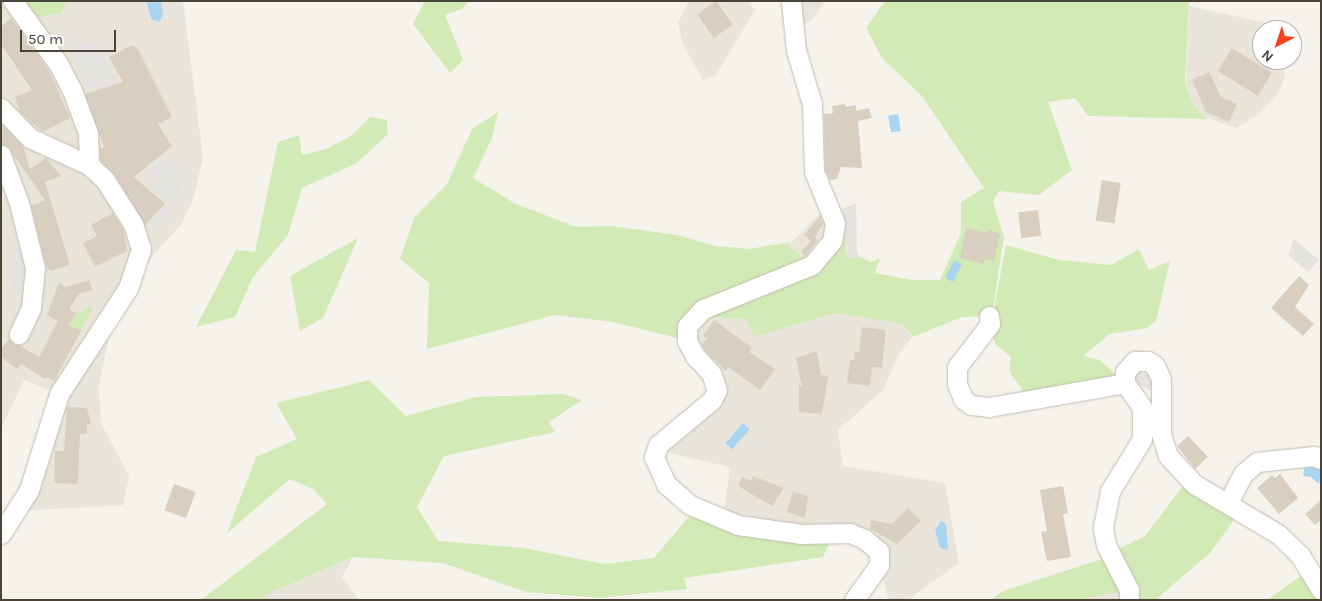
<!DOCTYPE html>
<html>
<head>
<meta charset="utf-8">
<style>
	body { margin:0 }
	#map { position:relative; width:1322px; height:601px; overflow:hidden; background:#f6f3ec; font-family:Karla,sans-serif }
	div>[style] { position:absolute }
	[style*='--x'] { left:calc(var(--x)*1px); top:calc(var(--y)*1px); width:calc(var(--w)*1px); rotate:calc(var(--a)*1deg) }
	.residential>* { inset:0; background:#eae5da }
	.green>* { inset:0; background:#d2eab5 }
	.parking>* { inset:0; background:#e5e3e0 }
	.water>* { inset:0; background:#a9d4f2; transform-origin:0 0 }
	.building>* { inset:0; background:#d8cfc1; transform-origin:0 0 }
	.roads { filter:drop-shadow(0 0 1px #c2bbae) drop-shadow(0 0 1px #c2bbae) }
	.minor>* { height:19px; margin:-9.5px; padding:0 9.5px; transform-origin:9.5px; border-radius:9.5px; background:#fff }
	span { translate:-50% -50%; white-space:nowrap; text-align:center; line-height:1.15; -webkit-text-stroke:4.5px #fff; paint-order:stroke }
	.frame { position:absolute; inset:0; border:2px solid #4b4439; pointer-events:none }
	.north { position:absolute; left:1252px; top:20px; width:50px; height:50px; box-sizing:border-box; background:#fff; border:1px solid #b7b4b0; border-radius:50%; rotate:221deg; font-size:14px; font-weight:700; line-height:20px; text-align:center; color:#4b4439 }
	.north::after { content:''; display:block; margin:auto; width:18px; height:22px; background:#fc3f1d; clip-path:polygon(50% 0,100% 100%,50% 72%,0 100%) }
	.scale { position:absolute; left:20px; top:30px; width:96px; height:22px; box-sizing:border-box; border:2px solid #4b4439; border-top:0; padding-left:6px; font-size:15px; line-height:18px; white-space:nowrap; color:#4b4439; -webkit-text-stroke:4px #fff; paint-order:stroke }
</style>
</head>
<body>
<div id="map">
	<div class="residential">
		<div style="clip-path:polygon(1px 1px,183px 1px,203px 157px,193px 200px,180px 226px,153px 255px,111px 327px,99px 386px,101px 423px,129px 476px,123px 505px,18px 511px,59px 394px,24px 380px,1px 429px)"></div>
		<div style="clip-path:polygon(689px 1px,747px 1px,755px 10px,716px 75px,703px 80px,683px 45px,678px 22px)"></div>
		<div style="clip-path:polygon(791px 1px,825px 1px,812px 20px,793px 30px)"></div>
		<div style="clip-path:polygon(1189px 6px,1284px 27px,1285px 30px,1262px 30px,1262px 60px,1284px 60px,1285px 75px,1280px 91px,1258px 115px,1236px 128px,1207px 118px,1192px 102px,1186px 82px)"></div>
		<div style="clip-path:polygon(822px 211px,835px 223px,809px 262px,788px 246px)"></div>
		<div style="clip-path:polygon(835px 313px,903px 324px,912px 337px,900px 352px,883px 390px,838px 430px,843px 466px,945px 483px,959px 563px,908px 600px,889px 600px,875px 553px,833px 535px,724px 511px,730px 467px,660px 451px,721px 397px,677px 338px,713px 317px,746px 319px,754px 337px)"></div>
		<div style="clip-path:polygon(353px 557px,342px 577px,360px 600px,268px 600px,265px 595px)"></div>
		<div style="clip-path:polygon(1123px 591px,1133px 600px,1077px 600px,1077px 599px)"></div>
	</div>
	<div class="green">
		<div style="clip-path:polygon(21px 1px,67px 1px,61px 13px,40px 17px,28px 11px)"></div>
		<div style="clip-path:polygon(425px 1px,469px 1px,462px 9px,445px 15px,463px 60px,450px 73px,413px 24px)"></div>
		<div style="clip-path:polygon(885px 1px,1189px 1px,1185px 82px,1192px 102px,1207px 119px,1088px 116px,1075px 98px,1048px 102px,1072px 170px,1039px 195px,999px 191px,993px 202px,1004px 237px,993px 309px,989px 316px,962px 317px,913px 337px,903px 324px,835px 313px,754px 337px,746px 319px,713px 317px,677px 338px,613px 322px,555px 315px,427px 349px,429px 283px,400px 259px,414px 218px,447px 184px,472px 129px,498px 112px,492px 138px,473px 178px,514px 203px,576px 227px,611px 226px,677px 235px,716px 246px,749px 249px,790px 242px,788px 246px,809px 262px,834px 219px,843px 215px,847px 257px,860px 257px,871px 262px,880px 258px,875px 273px,912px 280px,940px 280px,961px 233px,961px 202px,984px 188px,922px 96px,882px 58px,866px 28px)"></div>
		<div style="clip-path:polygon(370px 117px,387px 120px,388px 134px,357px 163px,302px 188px,288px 235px,253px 277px,235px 317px,196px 327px,236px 250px,255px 252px,278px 142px,299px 135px,302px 155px,326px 149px,351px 136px)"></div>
		<div style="clip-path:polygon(358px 238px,323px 318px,300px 331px,290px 276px)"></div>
		<div style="clip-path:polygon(1006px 245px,1059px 260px,1111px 265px,1139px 249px,1149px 270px,1170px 261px,1156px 321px,1147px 328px,1110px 334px,1083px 356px,1100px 360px,1119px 377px,1026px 395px,1009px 371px,1011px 357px,995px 344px,989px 316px,994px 309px)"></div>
		<div style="clip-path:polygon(88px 305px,93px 308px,81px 331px,69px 325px,76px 313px,82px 313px)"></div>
		<div style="clip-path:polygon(369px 380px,406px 416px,476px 397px,563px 394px,582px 400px,549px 422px,555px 432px,444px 456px,417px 507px,438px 541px,524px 548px,604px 564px,654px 558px,697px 507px,833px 535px,823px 557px,684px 578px,687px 589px,599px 598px,526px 592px,443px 563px,353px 557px,265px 595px,268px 600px,201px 600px,327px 504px,313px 489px,290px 479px,227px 533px,256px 457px,297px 439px,276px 403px)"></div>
		<div style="clip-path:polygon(1182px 487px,1239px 513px,1210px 553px,1155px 600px,1133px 600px,1116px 550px,1145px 536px)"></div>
		<div style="clip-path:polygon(1105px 558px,1123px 591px,1077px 600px,991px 600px,1003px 591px)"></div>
		<div style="clip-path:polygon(1302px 575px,1318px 600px,1267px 600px)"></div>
	</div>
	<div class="parking">
		<div style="clip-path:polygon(79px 42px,96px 44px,122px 88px,109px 94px,105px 85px,89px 91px,70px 51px)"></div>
		<div style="clip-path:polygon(167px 156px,181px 184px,178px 199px,159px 227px,151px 220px,166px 203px,146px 185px,151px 168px)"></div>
		<div style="clip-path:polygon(856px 203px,857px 251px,860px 257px,847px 258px,842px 209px)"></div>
		<div style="clip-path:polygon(1294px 239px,1319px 260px,1308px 272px,1288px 255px)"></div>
		<div style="clip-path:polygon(13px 248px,28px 249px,28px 294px,22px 293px,19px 299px,12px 287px,7px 254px,14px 252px)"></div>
		<div style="clip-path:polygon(1132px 369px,1158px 379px,1155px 392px,1130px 381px)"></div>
	</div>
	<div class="water">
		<div style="clip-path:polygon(144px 1px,161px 1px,163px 15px,159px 22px,151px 19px,147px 3px)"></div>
		<div style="left:898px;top:114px;width:17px;height:10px;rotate:80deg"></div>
		<div style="left:954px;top:260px;width:9px;height:20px;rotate:27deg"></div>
		<div style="left:743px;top:423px;width:9px;height:27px;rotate:41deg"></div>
		<div style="clip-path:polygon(1305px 465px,1321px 470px,1319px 484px,1311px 477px,1303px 476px)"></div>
		<div style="clip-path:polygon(941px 521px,946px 524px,948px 550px,940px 548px,935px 530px)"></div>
	</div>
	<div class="building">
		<div style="left:716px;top:1px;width:29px;height:23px;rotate:55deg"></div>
		<div style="clip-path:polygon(11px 18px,49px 71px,70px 118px,43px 132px,20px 112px,15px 97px,32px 90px,1px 44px,1px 27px)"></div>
		<div style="clip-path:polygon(132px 45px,138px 49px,172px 117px,158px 124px,172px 146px,134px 177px,165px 204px,145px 225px,114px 174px,100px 160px,100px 149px,104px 147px,85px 94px,123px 82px,109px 57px)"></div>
		<div style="left:1232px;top:48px;width:47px;height:27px;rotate:32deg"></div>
		<div style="clip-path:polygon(1209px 72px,1221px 97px,1237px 104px,1229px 122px,1206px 112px,1192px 80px)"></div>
		<div style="clip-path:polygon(845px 104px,846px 107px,856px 105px,856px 111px,869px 108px,872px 118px,858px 121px,862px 168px,841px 167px,837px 179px,830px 180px,825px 170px,824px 114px,833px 113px,832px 106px)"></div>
		<div style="clip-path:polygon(3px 126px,23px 146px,30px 169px,46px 158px,61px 176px,45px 182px,70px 265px,50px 271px,45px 262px,31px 206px,45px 200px,8px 147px,1px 144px)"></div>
		<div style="left:1102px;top:180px;width:19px;height:41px;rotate:9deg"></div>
		<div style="left:1038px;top:210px;width:26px;height:20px;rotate:83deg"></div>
		<div style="clip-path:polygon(113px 213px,123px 229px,127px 251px,95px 267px,83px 243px,97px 236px,91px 225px)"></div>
		<div style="clip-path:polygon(820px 216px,823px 224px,815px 237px,818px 240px,805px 256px,801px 252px,811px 241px,804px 235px)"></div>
		<div style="clip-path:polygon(966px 228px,987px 233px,988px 229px,1000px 234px,994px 261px,985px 259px,984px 264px,960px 258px)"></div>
		<div style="clip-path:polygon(1299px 276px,1309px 285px,1295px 307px,1314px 324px,1303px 336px,1271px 308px)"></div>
		<div style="clip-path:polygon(89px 280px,92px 290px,79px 294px,69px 309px,76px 313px,69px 325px,81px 331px,54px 381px,47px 377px,45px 379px,21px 364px,17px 369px,1px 357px,1px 349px,9px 339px,39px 357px,58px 321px,47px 315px,59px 283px,66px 287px)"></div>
		<div style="clip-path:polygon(714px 320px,752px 348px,749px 352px,775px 369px,760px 390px,728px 367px,726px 371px,704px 349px,702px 345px,707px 338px,703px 336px)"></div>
		<div style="clip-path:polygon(862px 327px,886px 330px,882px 368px,872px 367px,870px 386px,847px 383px,850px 360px,854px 360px,855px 352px,859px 352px)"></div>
		<div style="clip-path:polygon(817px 351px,821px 375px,828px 376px,822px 414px,799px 412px,799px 385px,802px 387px,796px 358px)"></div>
		<div style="clip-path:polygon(67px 407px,87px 408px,91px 424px,87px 425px,87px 434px,80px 434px,78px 484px,54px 483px,55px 451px,64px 451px)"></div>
		<div style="clip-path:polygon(1188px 436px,1208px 457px,1195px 469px,1177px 446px)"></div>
		<div style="clip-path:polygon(1280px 474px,1298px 498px,1279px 514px,1257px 488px,1272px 475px,1275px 478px)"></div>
		<div style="clip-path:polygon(753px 476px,784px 488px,772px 506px,738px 486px,742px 477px,751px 481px)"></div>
		<div style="left:174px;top:484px;width:23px;height:28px;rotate:20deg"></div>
		<div style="clip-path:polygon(1063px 486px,1068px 513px,1063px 514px,1071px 557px,1047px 561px,1041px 532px,1047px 531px,1040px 490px)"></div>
		<div style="clip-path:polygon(793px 492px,808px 496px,805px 518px,787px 512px)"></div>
		<div style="clip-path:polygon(1321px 500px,1321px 520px,1315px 525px,1305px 514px)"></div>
		<div style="clip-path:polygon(908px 508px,921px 521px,897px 544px,870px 529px,871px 520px,892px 524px)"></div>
	</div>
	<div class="roads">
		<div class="minor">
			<div style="--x:13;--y:1;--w:79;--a:54.3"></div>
			<div style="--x:59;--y:65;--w:28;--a:63"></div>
			<div style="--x:72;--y:90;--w:46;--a:69.6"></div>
			<div style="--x:88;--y:133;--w:32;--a:88"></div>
			<div style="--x:791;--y:1;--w:49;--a:84.2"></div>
			<div style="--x:796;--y:50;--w:56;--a:73.5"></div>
			<div style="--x:812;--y:104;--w:68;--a:88.3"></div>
			<div style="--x:814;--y:172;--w:55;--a:67.6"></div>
			<div style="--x:835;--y:223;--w:18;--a:99"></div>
			<div style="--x:832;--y:241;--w:31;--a:130"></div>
			<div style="--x:812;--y:265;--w:118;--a:158"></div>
			<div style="--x:703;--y:309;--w:23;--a:133"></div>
			<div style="--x:687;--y:326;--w:15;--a:90"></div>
			<div style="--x:687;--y:341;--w:17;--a:62"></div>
			<div style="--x:695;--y:356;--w:23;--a:47"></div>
			<div style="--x:711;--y:373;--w:18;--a:71"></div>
			<div style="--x:717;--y:390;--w:11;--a:117"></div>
			<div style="--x:712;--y:400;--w:70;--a:140.2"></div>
			<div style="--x:658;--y:445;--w:13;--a:108"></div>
			<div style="--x:654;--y:457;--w:30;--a:66"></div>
			<div style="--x:666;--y:484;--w:32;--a:41"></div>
			<div style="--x:690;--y:505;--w:52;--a:22.6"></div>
			<div style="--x:738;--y:525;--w:64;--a:8.1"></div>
			<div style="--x:801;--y:534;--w:49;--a:-1.2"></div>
			<div style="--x:850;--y:533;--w:15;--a:23"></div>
			<div style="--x:864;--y:539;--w:19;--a:39"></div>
			<div style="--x:879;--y:551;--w:14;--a:90"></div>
			<div style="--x:879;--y:565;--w:43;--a:125.5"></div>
			<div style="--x:1;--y:108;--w:42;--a:46"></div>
			<div style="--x:30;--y:138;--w:65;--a:24.6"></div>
			<div style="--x:89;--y:165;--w:22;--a:43"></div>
			<div style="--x:105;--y:180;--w:52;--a:57.5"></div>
			<div style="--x:133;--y:224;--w:26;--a:72"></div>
			<div style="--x:141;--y:249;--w:41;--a:108.4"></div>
			<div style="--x:128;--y:288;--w:126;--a:123.1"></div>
			<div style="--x:59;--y:394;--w:101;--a:107.4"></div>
			<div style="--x:29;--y:490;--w:52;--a:122.5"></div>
			<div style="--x:1;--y:155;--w:51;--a:69.4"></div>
			<div style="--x:19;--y:203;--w:67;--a:76.2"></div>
			<div style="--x:35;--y:268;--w:40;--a:95.7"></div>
			<div style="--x:31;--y:308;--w:29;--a:115"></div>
			<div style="--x:989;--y:316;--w:8;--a:83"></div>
			<div style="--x:990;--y:324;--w:54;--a:127.5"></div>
			<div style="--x:957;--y:367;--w:17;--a:90"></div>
			<div style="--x:957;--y:384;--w:16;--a:68"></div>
			<div style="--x:963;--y:399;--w:10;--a:37"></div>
			<div style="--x:971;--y:405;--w:18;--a:6"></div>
			<div style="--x:989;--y:407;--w:138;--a:-10"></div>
			<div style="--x:1125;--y:383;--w:11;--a:-90"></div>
			<div style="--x:1125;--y:372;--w:15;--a:-48"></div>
			<div style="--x:1135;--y:361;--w:13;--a:0"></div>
			<div style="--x:1148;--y:361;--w:9;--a:36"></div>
			<div style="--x:1155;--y:366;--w:14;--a:65"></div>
			<div style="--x:1161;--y:379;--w:55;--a:90"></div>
			<div style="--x:1161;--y:434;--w:23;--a:72"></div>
			<div style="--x:1168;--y:456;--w:38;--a:47"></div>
			<div style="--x:1194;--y:484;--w:98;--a:30.8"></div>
			<div style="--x:1278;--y:534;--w:30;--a:44"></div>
			<div style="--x:1300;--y:555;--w:41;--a:59"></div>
			<div style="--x:1125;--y:383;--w:29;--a:55"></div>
			<div style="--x:1142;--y:407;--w:32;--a:90"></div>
			<div style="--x:1142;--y:439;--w:61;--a:121.6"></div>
			<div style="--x:1110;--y:491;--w:38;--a:101"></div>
			<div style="--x:1103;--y:528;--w:17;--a:80"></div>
			<div style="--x:1106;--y:545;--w:51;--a:62.9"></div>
			<div style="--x:1129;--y:590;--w:10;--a:90"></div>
			<div style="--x:1228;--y:503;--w:33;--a:-63"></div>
			<div style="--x:1243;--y:474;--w:18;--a:-41"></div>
			<div style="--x:1257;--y:462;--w:57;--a:-6"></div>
			<div style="--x:1314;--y:456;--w:8;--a:23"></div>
		</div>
	</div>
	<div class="frame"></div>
	<div class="north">N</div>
	<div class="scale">50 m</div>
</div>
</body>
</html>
